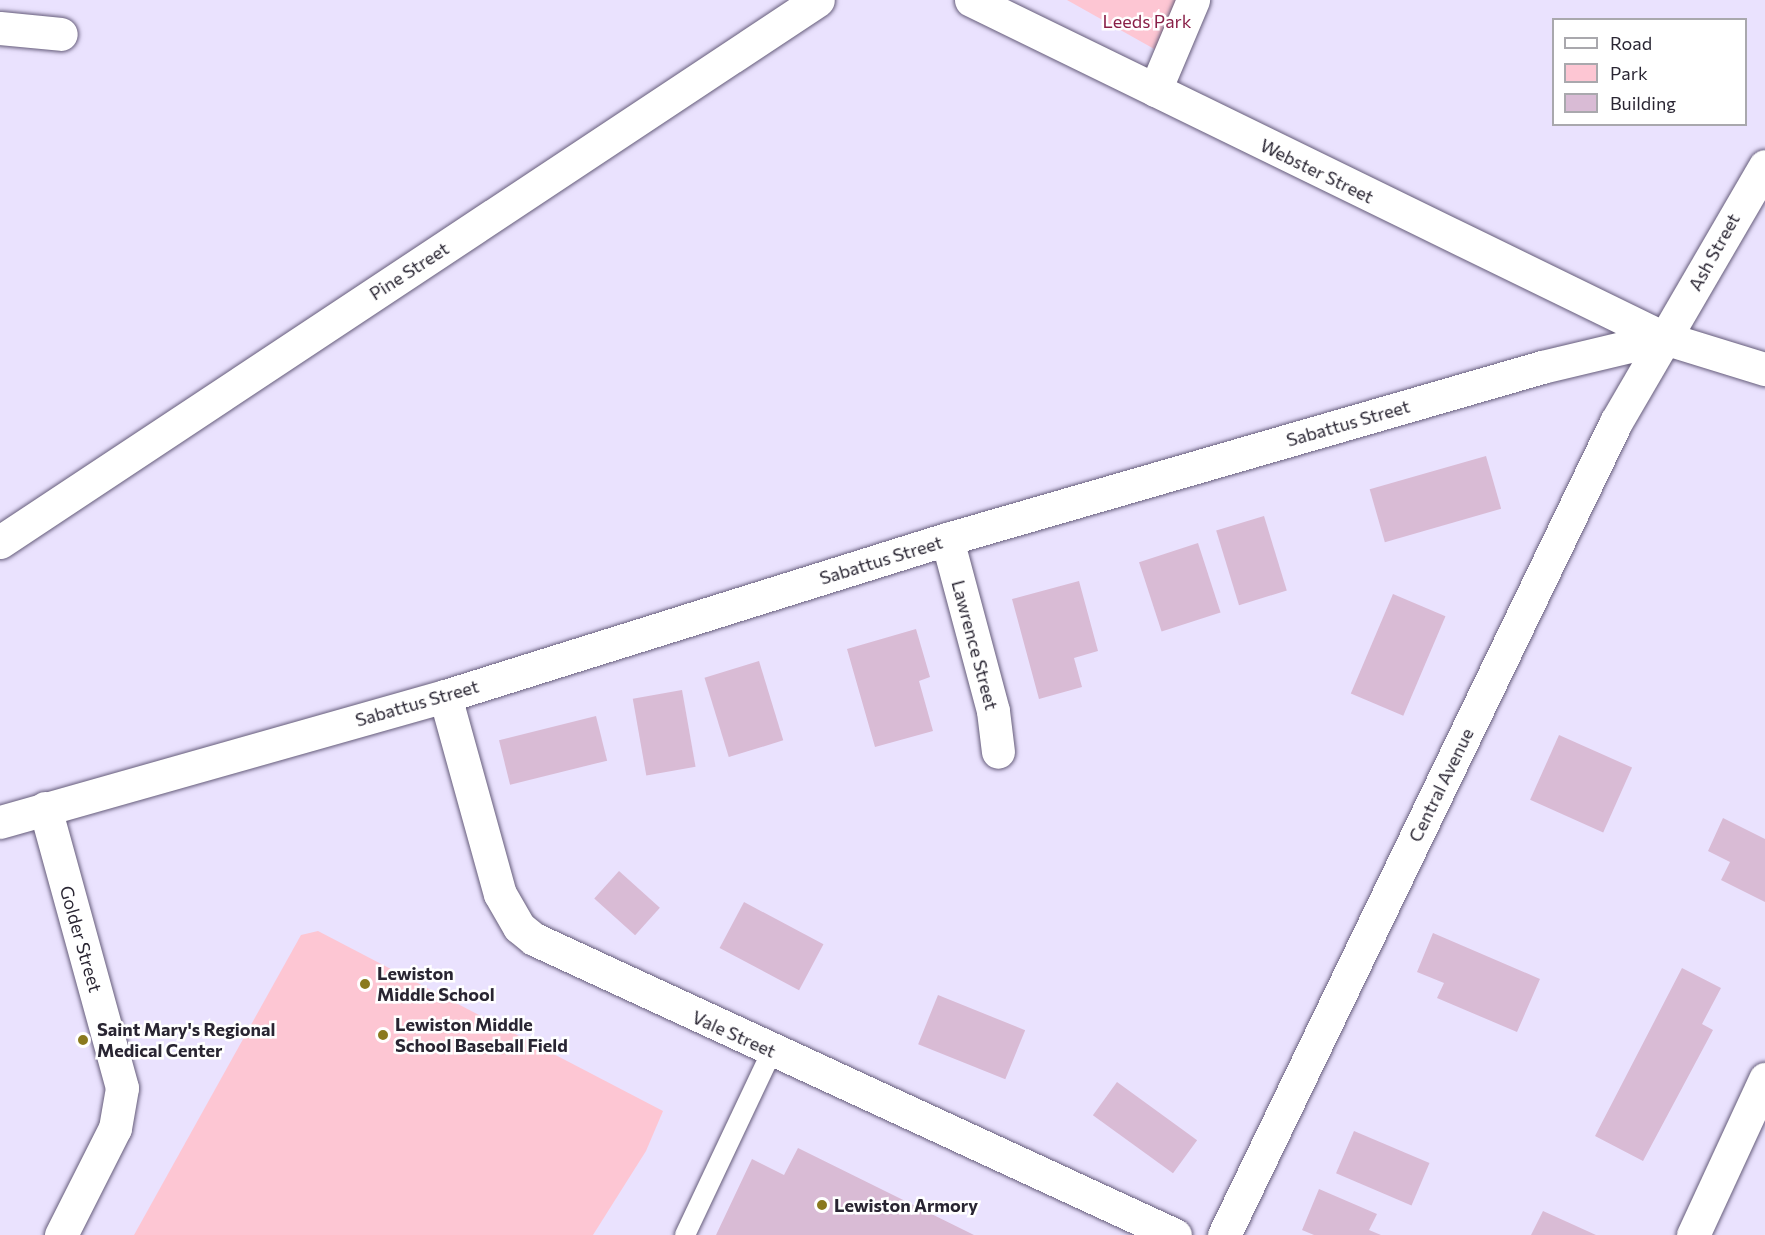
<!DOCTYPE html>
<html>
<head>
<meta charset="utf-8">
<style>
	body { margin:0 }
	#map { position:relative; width:1765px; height:1235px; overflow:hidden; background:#eae2fe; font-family:Commissioner,sans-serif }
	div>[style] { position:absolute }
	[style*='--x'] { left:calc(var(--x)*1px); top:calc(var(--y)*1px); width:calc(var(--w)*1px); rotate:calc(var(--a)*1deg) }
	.green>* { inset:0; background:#fdc6d3 }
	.building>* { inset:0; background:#d9bbd5; transform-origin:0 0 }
	.roads { filter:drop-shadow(0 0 2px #655c7a) drop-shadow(0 0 2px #655c7a) }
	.lane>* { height:20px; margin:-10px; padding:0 10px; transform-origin:10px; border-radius:10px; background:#fff }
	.street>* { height:33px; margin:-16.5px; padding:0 16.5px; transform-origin:16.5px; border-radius:16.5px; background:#fff }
	.secondary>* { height:33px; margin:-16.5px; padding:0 16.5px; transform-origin:16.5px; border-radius:16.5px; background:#fff }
	.primary>* { height:33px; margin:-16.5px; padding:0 16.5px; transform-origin:16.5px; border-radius:16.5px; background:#fff }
	.dots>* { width:16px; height:16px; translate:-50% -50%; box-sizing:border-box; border:3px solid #fff; border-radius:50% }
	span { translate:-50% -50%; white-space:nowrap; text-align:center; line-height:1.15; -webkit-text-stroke:5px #fff; paint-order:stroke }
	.park-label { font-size:18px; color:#892048 }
	.street-label { font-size:18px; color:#292532 }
	.poi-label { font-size:18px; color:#292532; font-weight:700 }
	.left { translate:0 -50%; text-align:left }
	.legend { position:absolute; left:1552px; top:18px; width:195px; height:108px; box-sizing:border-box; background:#fff; border:2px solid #a9a8ad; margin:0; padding:8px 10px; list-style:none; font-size:18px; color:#292532 }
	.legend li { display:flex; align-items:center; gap:12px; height:30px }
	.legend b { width:30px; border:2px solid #a9a8ad }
</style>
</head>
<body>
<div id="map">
	<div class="green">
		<div style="clip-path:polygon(1067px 0,1177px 0,1156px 50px)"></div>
		<div style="clip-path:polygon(318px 931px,663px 1111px,646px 1151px,593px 1235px,134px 1235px,301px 935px)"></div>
	</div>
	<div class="building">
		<div style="left:1486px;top:456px;width:55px;height:121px;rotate:74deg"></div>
		<div style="left:1264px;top:516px;width:78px;height:50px;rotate:73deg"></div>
		<div style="left:1198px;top:543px;width:73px;height:62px;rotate:72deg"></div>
		<div style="clip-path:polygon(1079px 581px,1098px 651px,1074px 658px,1082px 687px,1039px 699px,1012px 599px)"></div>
		<div style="left:1393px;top:594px;width:57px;height:108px;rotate:23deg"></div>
		<div style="clip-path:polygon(916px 629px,930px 677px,919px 681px,933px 731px,875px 747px,847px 649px)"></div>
		<div style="left:759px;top:661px;width:83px;height:57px;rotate:73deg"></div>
		<div style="left:682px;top:690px;width:78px;height:50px;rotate:80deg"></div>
		<div style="left:596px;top:716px;width:46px;height:100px;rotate:76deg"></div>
		<div style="left:1559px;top:735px;width:80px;height:71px;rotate:24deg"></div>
		<div style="clip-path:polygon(1723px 818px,1765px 839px,1765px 902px,1721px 880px,1730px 862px,1708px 851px)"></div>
		<div style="left:619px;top:871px;width:55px;height:37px;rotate:42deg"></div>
		<div style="left:744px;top:902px;width:90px;height:52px;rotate:28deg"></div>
		<div style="clip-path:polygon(1433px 933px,1540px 979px,1517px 1032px,1437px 998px,1444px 983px,1417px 972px)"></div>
		<div style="clip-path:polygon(1682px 968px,1721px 988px,1702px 1024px,1713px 1030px,1643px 1161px,1595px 1136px)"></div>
		<div style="left:938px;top:995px;width:94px;height:53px;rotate:22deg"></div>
		<div style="left:1117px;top:1082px;width:99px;height:41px;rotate:36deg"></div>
		<div style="left:1354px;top:1131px;width:82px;height:46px;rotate:23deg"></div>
		<div style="clip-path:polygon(798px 1148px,974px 1235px,716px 1235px,752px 1159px,784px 1175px)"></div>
		<div style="clip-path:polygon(1319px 1189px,1377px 1214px,1369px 1230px,1381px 1235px,1314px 1235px,1302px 1230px)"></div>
		<div style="clip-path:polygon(1543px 1211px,1596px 1235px,1531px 1235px)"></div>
	</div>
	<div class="roads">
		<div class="lane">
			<div style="--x:685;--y:1235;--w:204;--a:-64.7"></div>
		</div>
		<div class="street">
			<div style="--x:0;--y:28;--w:61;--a:5.6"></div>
			<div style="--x:1155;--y:90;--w:98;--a:-67.1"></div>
			<div style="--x:947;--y:539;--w:178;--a:75"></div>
			<div style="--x:993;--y:711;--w:41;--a:83"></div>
			<div style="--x:445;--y:696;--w:205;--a:74.5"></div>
			<div style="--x:500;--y:894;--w:38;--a:60"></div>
			<div style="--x:519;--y:927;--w:19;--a:39"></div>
			<div style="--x:534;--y:939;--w:706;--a:24.79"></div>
			<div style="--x:45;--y:808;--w:290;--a:74.6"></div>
			<div style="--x:122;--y:1088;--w:41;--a:99.9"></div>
			<div style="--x:115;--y:1128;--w:120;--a:116.8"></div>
			<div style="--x:1693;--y:1235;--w:172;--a:-65.2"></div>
		</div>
		<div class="secondary">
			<div style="--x:971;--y:0;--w:771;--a:26"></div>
			<div style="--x:0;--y:542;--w:981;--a:-33.53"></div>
			<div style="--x:1224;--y:1235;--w:903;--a:-64.26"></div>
			<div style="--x:1616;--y:422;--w:296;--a:-59.8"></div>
		</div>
		<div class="primary">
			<div style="--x:0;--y:822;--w:462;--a:-15.8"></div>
			<div style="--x:445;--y:696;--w:526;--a:-17.37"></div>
			<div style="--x:947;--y:539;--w:619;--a:-16.12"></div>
			<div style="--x:1542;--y:367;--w:125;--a:-13.4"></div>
			<div style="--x:1664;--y:338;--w:106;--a:17.1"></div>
		</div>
	</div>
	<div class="dots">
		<div style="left:365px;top:984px;background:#8a791e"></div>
		<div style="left:383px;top:1035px;background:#8a791e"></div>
		<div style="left:83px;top:1040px;background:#8a791e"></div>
		<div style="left:822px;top:1205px;background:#8a791e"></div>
	</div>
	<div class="park-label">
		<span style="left:1147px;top:21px">Leeds Park</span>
	</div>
	<div class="street-label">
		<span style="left:1317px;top:171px;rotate:26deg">Webster Street</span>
		<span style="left:1714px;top:252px;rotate:-61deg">Ash Street</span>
		<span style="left:409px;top:271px;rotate:-33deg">Pine Street</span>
		<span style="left:1348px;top:423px;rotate:-16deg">Sabattus Street</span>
		<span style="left:881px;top:560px;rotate:-17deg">Sabattus Street</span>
		<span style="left:975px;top:645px;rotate:75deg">Lawrence Street</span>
		<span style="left:417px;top:703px;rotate:-16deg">Sabattus Street</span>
		<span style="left:1441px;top:785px;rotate:-64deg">Central Avenue</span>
		<span style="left:81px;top:939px;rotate:74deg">Golder Street</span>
		<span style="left:734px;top:1034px;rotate:24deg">Vale Street</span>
	</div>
	<div class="poi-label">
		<span class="left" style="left:377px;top:984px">Lewiston<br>Middle School</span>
		<span class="left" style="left:395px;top:1035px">Lewiston Middle<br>School Baseball Field</span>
		<span class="left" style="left:97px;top:1040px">Saint Mary's Regional<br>Medical Center</span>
		<span class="left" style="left:834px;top:1205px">Lewiston Armory</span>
	</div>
	<ul class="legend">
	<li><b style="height:8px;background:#fff"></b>Road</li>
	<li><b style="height:16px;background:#fdc6d3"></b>Park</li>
	<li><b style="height:16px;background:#d9bbd5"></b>Building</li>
	</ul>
</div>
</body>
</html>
